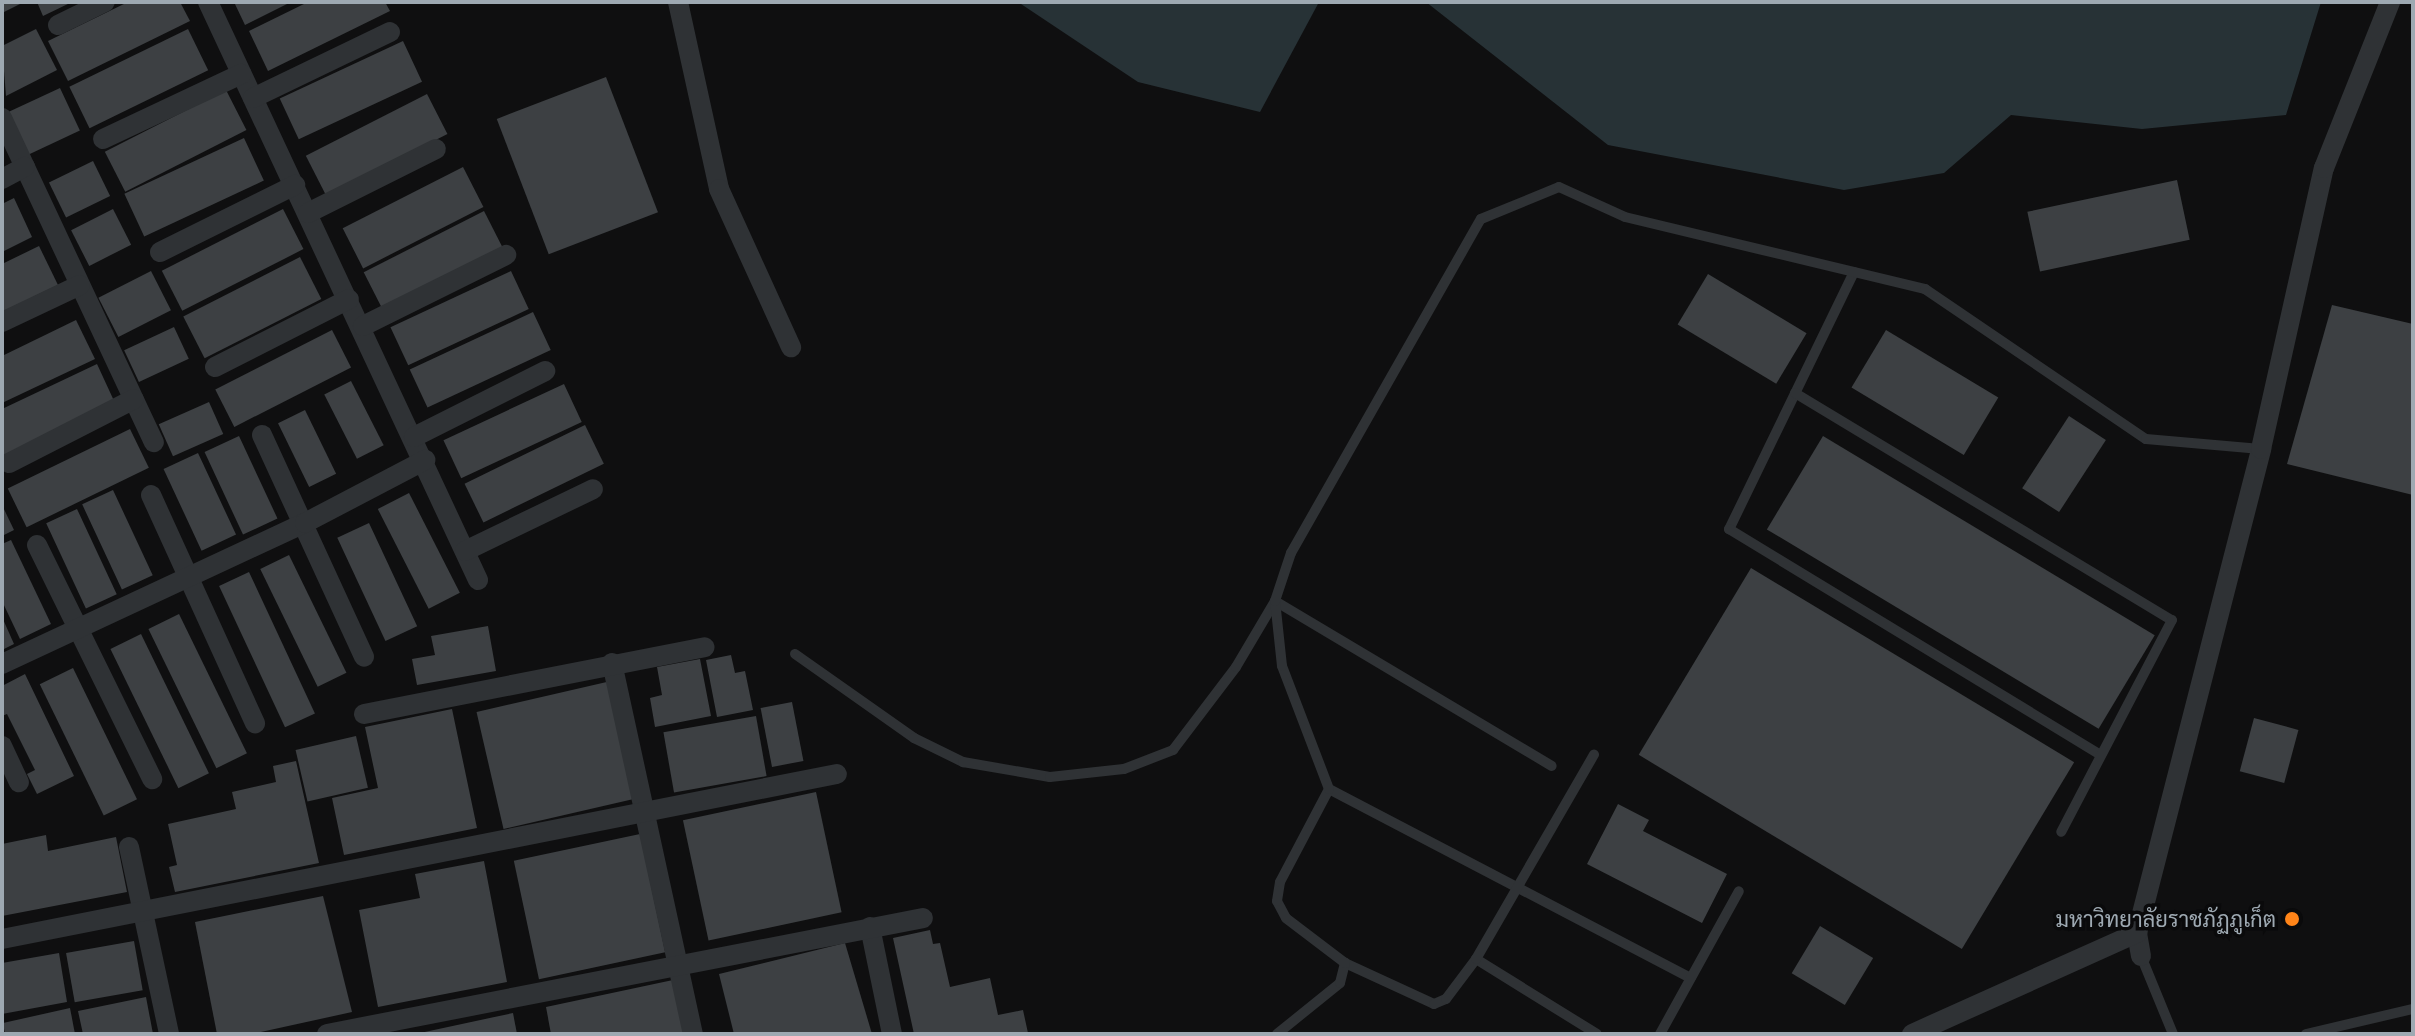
<!DOCTYPE html>
<html>
<head>
<meta charset="utf-8">
<style>
	body { margin:0 }
	#map { position:relative; width:2415px; height:1036px; overflow:hidden; background:#0f0f10; font-family:"Golos Text",Sarabun,sans-serif }
	div>[style] { position:absolute }
	[style*='--x'] { left:calc(var(--x)*1px); top:calc(var(--y)*1px); width:calc(var(--w)*1px); rotate:calc(var(--a)*1deg) }
	.water>* { inset:0; background:#273236 }
	.building>* { inset:0; background:#3d4043; transform-origin:0 0 }
	.service>* { height:10px; margin:-5px; padding:0 5px; transform-origin:5px; border-radius:5px; background:#2f3235 }
	.minor>* { height:20px; margin:-10px; padding:0 10px; transform-origin:10px; border-radius:10px; background:#2f3235 }
	.dots>* { width:22px; height:22px; translate:-50% -50%; box-sizing:border-box; border:4px solid #0a0a0b; border-radius:50% }
	span { translate:-50% -50%; white-space:nowrap; text-align:center; line-height:1.15; -webkit-text-stroke:7px #0a0a0b; paint-order:stroke }
	.poi-label { font-size:22px; color:#9ea9b2 }
	.right { translate:-100% -50%; text-align:right }
	.frame { position:absolute; inset:0; border:4px solid #9ea9b2; pointer-events:none }
</style>
</head>
<body>
<div id="map">
	<div class="water">
		<div style="clip-path:polygon(1018px 2px,1319px 2px,1260px 112px,1138px 82px)"></div>
		<div style="clip-path:polygon(1426px 2px,2321px 2px,2286px 115px,2142px 129px,2011px 115px,1944px 173px,1844px 190px,1608px 145px)"></div>
	</div>
	<div class="building">
		<div style="clip-path:polygon(2px 2px,24px 2px,2px 13px)"></div>
		<div style="clip-path:polygon(37px 2px,72px 2px,43px 16px)"></div>
		<div style="clip-path:polygon(128px 2px,180px 2px,190px 21px,68px 81px,48px 41px)"></div>
		<div style="clip-path:polygon(234px 2px,291px 2px,245px 25px)"></div>
		<div style="clip-path:polygon(308px 2px,385px 2px,390px 11px,268px 71px,249px 31px)"></div>
		<div style="clip-path:polygon(36px 29px,57px 70px,6px 96px,2px 46px)"></div>
		<div style="left:188px;top:29px;width:46px;height:132px;rotate:64deg"></div>
		<div style="left:403px;top:41px;width:45px;height:136px;rotate:65deg"></div>
		<div style="left:606px;top:77px;width:145px;height:117px;rotate:69deg"></div>
		<div style="left:60px;top:88px;width:47px;height:57px;rotate:65deg"></div>
		<div style="left:226px;top:90px;width:45px;height:136px;rotate:63deg"></div>
		<div style="left:427px;top:94px;width:45px;height:136px;rotate:63deg"></div>
		<div style="left:244px;top:138px;width:47px;height:132px;rotate:65deg"></div>
		<div style="left:93px;top:161px;width:39px;height:49px;rotate:64deg"></div>
		<div style="left:463px;top:167px;width:45px;height:135px;rotate:63deg"></div>
		<div style="left:2177px;top:180px;width:61px;height:153px;rotate:78deg"></div>
		<div style="clip-path:polygon(14px 198px,32px 237px,2px 252px,2px 204px)"></div>
		<div style="left:113px;top:209px;width:40px;height:47px;rotate:63deg"></div>
		<div style="left:283px;top:209px;width:45px;height:136px;rotate:63deg"></div>
		<div style="left:484px;top:211px;width:44px;height:135px;rotate:63deg"></div>
		<div style="clip-path:polygon(39px 246px,58px 285px,2px 312px,2px 264px)"></div>
		<div style="left:300px;top:257px;width:47px;height:131px;rotate:63deg"></div>
		<div style="left:151px;top:271px;width:44px;height:59px;rotate:63deg"></div>
		<div style="left:511px;top:271px;width:42px;height:133px;rotate:65deg"></div>
		<div style="left:1708px;top:274px;width:115px;height:59px;rotate:31deg"></div>
		<div style="clip-path:polygon(2332px 305px,2413px 324px,2413px 495px,2287px 464px)"></div>
		<div style="left:533px;top:312px;width:42px;height:136px;rotate:65deg"></div>
		<div style="clip-path:polygon(76px 320px,95px 359px,2px 403px,2px 356px)"></div>
		<div style="left:174px;top:327px;width:35px;height:55px;rotate:65deg"></div>
		<div style="left:332px;top:330px;width:42px;height:131px;rotate:63deg"></div>
		<div style="left:1886px;top:330px;width:131px;height:67px;rotate:31deg"></div>
		<div style="clip-path:polygon(97px 364px,115px 403px,2px 457px,2px 409px)"></div>
		<div style="left:351px;top:381px;width:72px;height:30px;rotate:63deg"></div>
		<div style="left:564px;top:384px;width:42px;height:133px;rotate:65deg"></div>
		<div style="left:209px;top:402px;width:35px;height:55px;rotate:66deg"></div>
		<div style="left:305px;top:410px;width:71px;height:30px;rotate:64deg"></div>
		<div style="left:2069px;top:416px;width:44px;height:86px;rotate:33deg"></div>
		<div style="left:585px;top:425px;width:43px;height:134px;rotate:64deg"></div>
		<div style="left:130px;top:429px;width:43px;height:136px;rotate:64deg"></div>
		<div style="left:239px;top:436px;width:91px;height:38px;rotate:65deg"></div>
		<div style="left:1823px;top:436px;width:387px;height:109px;rotate:31deg"></div>
		<div style="left:198px;top:453px;width:90px;height:38px;rotate:65deg"></div>
		<div style="left:113px;top:490px;width:94px;height:34px;rotate:65deg"></div>
		<div style="left:409px;top:493px;width:112px;height:35px;rotate:63deg"></div>
		<div style="clip-path:polygon(2px 505px,14px 530px,2px 536px)"></div>
		<div style="left:77px;top:509px;width:94px;height:34px;rotate:65deg"></div>
		<div style="left:369px;top:523px;width:114px;height:35px;rotate:65deg"></div>
		<div style="clip-path:polygon(11px 540px,51px 624px,20px 639px,2px 601px,2px 544px)"></div>
		<div style="left:289px;top:555px;width:131px;height:32px;rotate:64deg"></div>
		<div style="left:1751px;top:568px;width:377px;height:218px;rotate:31deg"></div>
		<div style="left:249px;top:572px;width:156px;height:33px;rotate:65deg"></div>
		<div style="left:179px;top:614px;width:155px;height:34px;rotate:64deg"></div>
		<div style="clip-path:polygon(2px 617px,14px 644px,2px 650px)"></div>
		<div style="clip-path:polygon(488px 626px,496px 671px,417px 685px,412px 659px,435px 655px,431px 636px)"></div>
		<div style="left:141px;top:634px;width:155px;height:34px;rotate:64deg"></div>
		<div style="clip-path:polygon(731px 655px,735px 673px,745px 671px,753px 710px,717px 717px,706px 660px)"></div>
		<div style="clip-path:polygon(700px 659px,711px 716px,655px 727px,650px 698px,662px 695px,657px 667px)"></div>
		<div style="left:73px;top:668px;width:146px;height:37px;rotate:64deg"></div>
		<div style="clip-path:polygon(25px 674px,74px 776px,37px 794px,27px 774px,35px 770px,7px 714px,2px 716px,2px 686px)"></div>
		<div style="left:611px;top:681px;width:120px;height:138px;rotate:77deg"></div>
		<div style="left:792px;top:702px;width:60px;height:32px;rotate:79deg"></div>
		<div style="clip-path:polygon(452px 709px,477px 828px,344px 855px,332px 798px,378px 788px,365px 727px)"></div>
		<div style="left:756px;top:716px;width:61px;height:94px;rotate:80deg"></div>
		<div style="left:2254px;top:718px;width:46px;height:55px;rotate:15deg"></div>
		<div style="left:356px;top:736px;width:53px;height:62px;rotate:77deg"></div>
		<div style="clip-path:polygon(296px 761px,319px 863px,175px 892px,169px 867px,177px 865px,168px 824px,236px 809px,232px 792px,276px 782px,273px 766px)"></div>
		<div style="left:816px;top:792px;width:123px;height:136px;rotate:78deg"></div>
		<div style="clip-path:polygon(1618px 804px,1649px 820px,1643px 831px,1727px 874px,1702px 923px,1587px 864px)"></div>
		<div style="left:640px;top:834px;width:121px;height:129px;rotate:78deg"></div>
		<div style="clip-path:polygon(46px 835px,48px 851px,116px 837px,127px 892px,2px 916px,2px 844px)"></div>
		<div style="clip-path:polygon(484px 861px,507px 982px,378px 1007px,359px 910px,420px 898px,415px 874px)"></div>
		<div style="clip-path:polygon(323px 896px,352px 1012px,252px 1034px,217px 1034px,195px 922px)"></div>
		<div style="left:1820px;top:926px;width:62px;height:55px;rotate:31deg"></div>
		<div style="clip-path:polygon(930px 930px,933px 944px,940px 943px,950px 987px,990px 978px,998px 1015px,1023px 1010px,1028px 1033px,914px 1034px,893px 938px)"></div>
		<div style="left:134px;top:941px;width:50px;height:69px;rotate:80deg"></div>
		<div style="clip-path:polygon(845px 943px,872px 1034px,734px 1034px,719px 974px)"></div>
		<div style="clip-path:polygon(59px 953px,67px 1002px,2px 1014px,2px 963px)"></div>
		<div style="clip-path:polygon(673px 980px,685px 1034px,551px 1034px,546px 1007px)"></div>
		<div style="clip-path:polygon(146px 997px,153px 1034px,83px 1034px,78px 1011px)"></div>
		<div style="clip-path:polygon(70px 1008px,75px 1034px,5px 1034px,3px 1023px)"></div>
		<div style="clip-path:polygon(513px 1013px,517px 1034px,420px 1034px,420px 1033px)"></div>
	</div>
	<div class="service">
		<div style="--x:1854;--y:272;--w:286;--a:115.9"></div>
		<div style="--x:1729;--y:529;--w:434;--a:31.3"></div>
		<div style="--x:1795;--y:393;--w:440;--a:31.1"></div>
		<div style="--x:2172;--y:620;--w:239;--a:117.6"></div>
		<div style="--x:795;--y:654;--w:146;--a:35.2"></div>
		<div style="--x:914;--y:738;--w:55;--a:26.1"></div>
		<div style="--x:963;--y:762;--w:88;--a:9.8"></div>
		<div style="--x:1050;--y:777;--w:74;--a:-6.2"></div>
		<div style="--x:1124;--y:769;--w:53;--a:-21.2"></div>
		<div style="--x:1173;--y:750;--w:104;--a:-52.8"></div>
		<div style="--x:1236;--y:667;--w:77;--a:-59.4"></div>
		<div style="--x:1275;--y:601;--w:322;--a:30.8"></div>
		<div style="--x:1329;--y:789;--w:408;--a:27.6"></div>
		<div style="--x:2141;--y:956;--w:84;--a:67.7"></div>
		<div style="--x:1476;--y:959;--w:142;--a:31.8"></div>
		<div style="--x:1345;--y:963;--w:98;--a:24.7"></div>
		<div style="--x:1434;--y:1004;--w:13;--a:-23"></div>
		<div style="--x:1446;--y:999;--w:50;--a:-53.1"></div>
		<div style="--x:1476;--y:959;--w:236;--a:-60"></div>
		<div style="--x:1277;--y:1034;--w:81;--a:-39"></div>
		<div style="--x:1340;--y:983;--w:21;--a:-76"></div>
		<div style="--x:1345;--y:963;--w:74;--a:-142.7"></div>
		<div style="--x:1286;--y:918;--w:19;--a:-118"></div>
		<div style="--x:1277;--y:901;--w:19;--a:-81"></div>
		<div style="--x:1280;--y:882;--w:105;--a:-62.2"></div>
		<div style="--x:1329;--y:789;--w:132;--a:-110.9"></div>
		<div style="--x:1282;--y:666;--w:65;--a:-96.1"></div>
		<div style="--x:1275;--y:601;--w:51;--a:-71.6"></div>
		<div style="--x:1291;--y:553;--w:384;--a:-60.4"></div>
		<div style="--x:1481;--y:219;--w:84;--a:-22.3"></div>
		<div style="--x:1559;--y:187;--w:72;--a:24.4"></div>
		<div style="--x:1625;--y:217;--w:309;--a:13.5"></div>
		<div style="--x:1925;--y:289;--w:267;--a:34.2"></div>
		<div style="--x:2146;--y:439;--w:115;--a:5"></div>
		<div style="--x:1660;--y:1034;--w:163;--a:-61.1"></div>
		<div style="--x:2306;--y:1034;--w:110;--a:-13.2"></div>
	</div>
	<div class="minor">
		<div style="--x:208;--y:2;--w:638;--a:64.96"></div>
		<div style="--x:678;--y:2;--w:191;--a:77.6"></div>
		<div style="--x:719;--y:189;--w:174;--a:65.5"></div>
		<div style="--x:58;--y:25;--w:52;--a:-26.1"></div>
		<div style="--x:253;--y:98;--w:152;--a:-25.7"></div>
		<div style="--x:2;--y:118;--w:358;--a:64.9"></div>
		<div style="--x:103;--y:139;--w:153;--a:-25.2"></div>
		<div style="--x:2;--y:179;--w:26;--a:-28"></div>
		<div style="--x:308;--y:213;--w:143;--a:-26.6"></div>
		<div style="--x:160;--y:252;--w:151;--a:-26.4"></div>
		<div style="--x:2;--y:322;--w:86;--a:-25.4"></div>
		<div style="--x:363;--y:326;--w:160;--a:-26.4"></div>
		<div style="--x:215;--y:367;--w:150;--a:-26.9"></div>
		<div style="--x:262;--y:435;--w:244;--a:65.3"></div>
		<div style="--x:414;--y:437;--w:147;--a:-26.7"></div>
		<div style="--x:9;--y:463;--w:140;--a:-27.1"></div>
		<div style="--x:151;--y:495;--w:251;--a:65.5"></div>
		<div style="--x:37;--y:545;--w:261;--a:63.8"></div>
		<div style="--x:465;--y:551;--w:142;--a:-25.8"></div>
		<div style="--x:612;--y:663;--w:380;--a:77.7"></div>
		<div style="--x:2;--y:664;--w:334;--a:-25"></div>
		<div style="--x:305;--y:523;--w:136;--a:-27.7"></div>
		<div style="--x:364;--y:714;--w:347;--a:-11.1"></div>
		<div style="--x:2;--y:746;--w:40;--a:65"></div>
		<div style="--x:129;--y:847;--w:191;--a:77.9"></div>
		<div style="--x:870;--y:927;--w:109;--a:78.4"></div>
		<div style="--x:2;--y:939;--w:851;--a:-11.18"></div>
		<div style="--x:2141;--y:956;--w:23;--a:-100"></div>
		<div style="--x:2137;--y:933;--w:500;--a:-75.6"></div>
		<div style="--x:2261;--y:449;--w:288;--a:-77.4"></div>
		<div style="--x:2324;--y:168;--w:179;--a:-68.3"></div>
		<div style="--x:327;--y:1034;--w:607;--a:-11.01"></div>
		<div style="--x:1912;--y:1034;--w:247;--a:-24.2"></div>
	</div>
	<div class="dots">
		<div style="left:2292px;top:919px;background:#ff8418"></div>
	</div>
	<div class="poi-label">
		<span class="right" style="left:2276px;top:919px">มหาวิทยาลัยราชภัฏภูเก็ต</span>
	</div>
	<div class="frame"></div>
</div>
</body>
</html>
